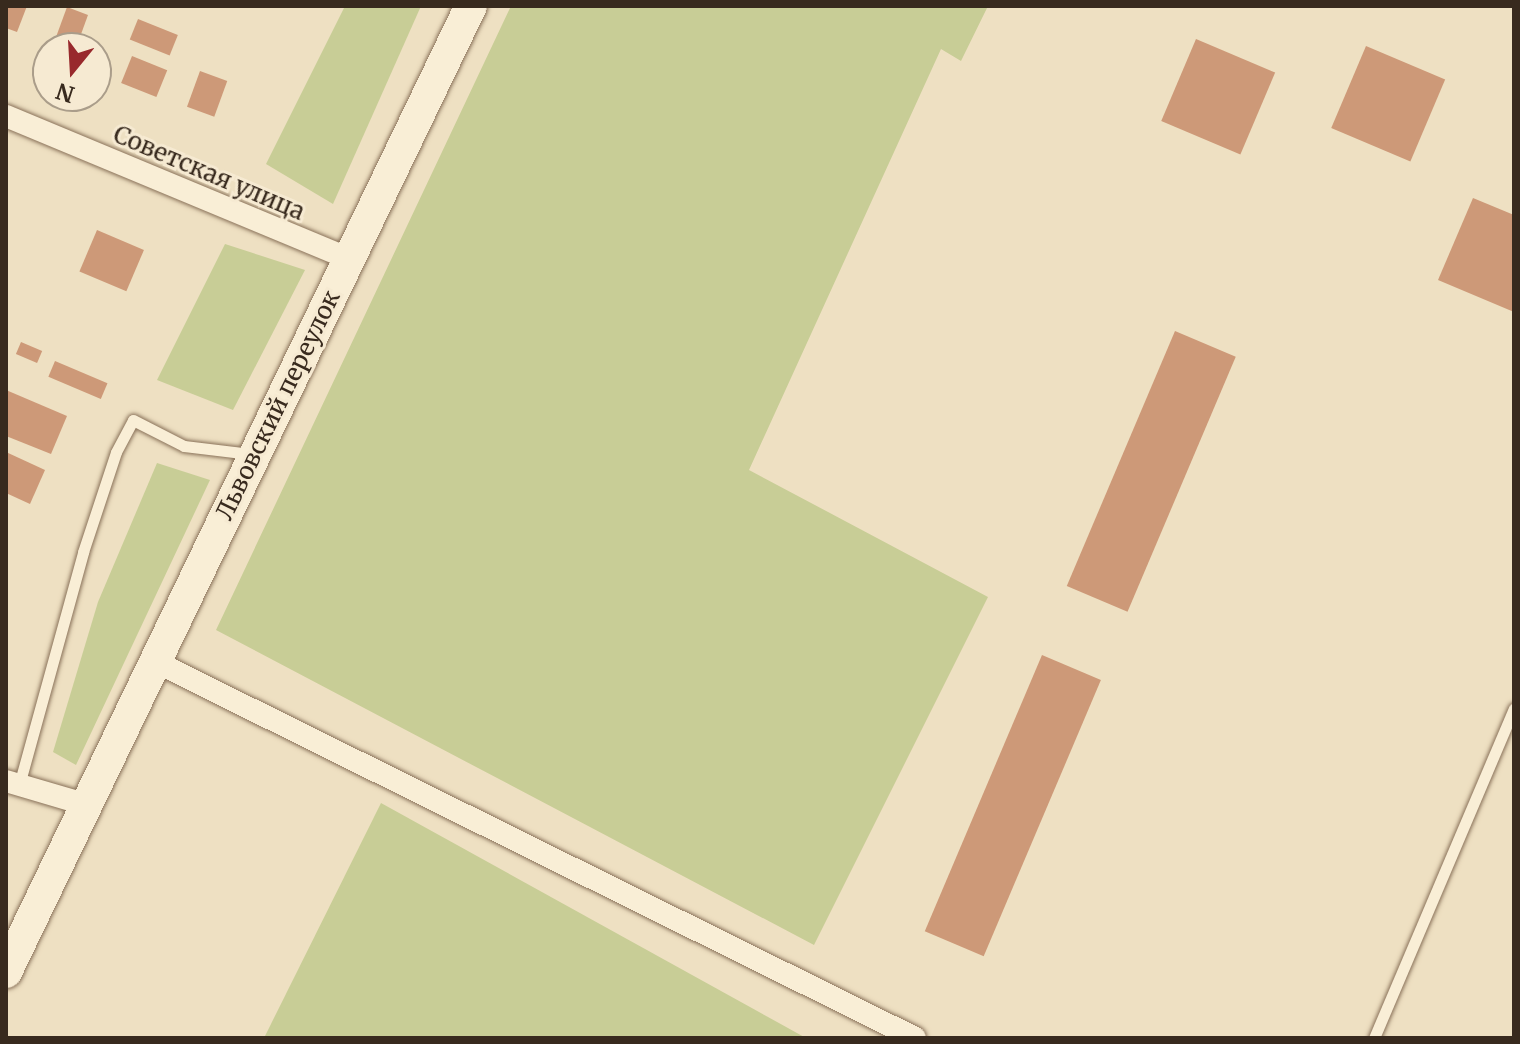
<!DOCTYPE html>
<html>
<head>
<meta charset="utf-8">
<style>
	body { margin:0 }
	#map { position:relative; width:1520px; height:1044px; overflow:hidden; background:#eee0c2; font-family:Merriweather,serif }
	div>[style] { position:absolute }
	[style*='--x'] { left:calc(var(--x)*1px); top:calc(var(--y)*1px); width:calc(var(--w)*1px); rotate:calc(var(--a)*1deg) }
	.green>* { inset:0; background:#c8cd96 }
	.building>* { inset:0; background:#cd9978; transform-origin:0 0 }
	.roads { filter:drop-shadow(0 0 2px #897159) drop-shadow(0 0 2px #897159) }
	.service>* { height:11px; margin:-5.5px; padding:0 5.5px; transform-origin:5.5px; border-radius:5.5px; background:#f9eed6 }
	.minor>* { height:22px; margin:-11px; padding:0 11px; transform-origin:11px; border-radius:11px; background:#f9eed6 }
	.secondary>* { height:32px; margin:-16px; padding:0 16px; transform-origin:16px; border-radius:16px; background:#f9eed6 }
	span { translate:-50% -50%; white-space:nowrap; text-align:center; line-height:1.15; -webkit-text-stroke:6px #f6ead2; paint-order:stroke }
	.street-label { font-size:24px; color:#382a1e }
	.frame { position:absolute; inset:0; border:8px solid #382a1e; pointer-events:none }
	.north { position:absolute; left:32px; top:32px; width:80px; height:80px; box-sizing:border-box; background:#f6ead2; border:2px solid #aa9d8a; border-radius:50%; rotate:198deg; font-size:22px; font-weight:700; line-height:32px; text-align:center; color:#382a1e }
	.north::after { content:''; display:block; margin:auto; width:28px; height:36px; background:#98292c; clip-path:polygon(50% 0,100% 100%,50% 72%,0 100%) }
</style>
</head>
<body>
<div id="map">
	<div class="green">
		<div style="clip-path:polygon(345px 6px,421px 6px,333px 204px,266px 164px)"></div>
		<div style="clip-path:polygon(511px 6px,988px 6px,961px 61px,941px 49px,749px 470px,988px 597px,814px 945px,216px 630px)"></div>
		<div style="clip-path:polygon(225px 244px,305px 270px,233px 410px,157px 380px)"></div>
		<div style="clip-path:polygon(157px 463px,210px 480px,76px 765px,53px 752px,98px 602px)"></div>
		<div style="clip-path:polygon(381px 803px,806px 1038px,264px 1038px)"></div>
	</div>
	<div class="building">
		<div style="clip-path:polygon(6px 6px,27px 6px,17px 32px,6px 28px)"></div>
		<div style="clip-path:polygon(67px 7px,88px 15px,76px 48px,52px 48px)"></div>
		<div style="left:138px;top:19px;width:43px;height:22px;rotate:22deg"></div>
		<div style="left:1196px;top:39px;width:86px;height:89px;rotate:23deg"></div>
		<div style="left:1366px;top:46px;width:86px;height:89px;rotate:23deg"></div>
		<div style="left:132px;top:56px;width:38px;height:29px;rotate:22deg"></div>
		<div style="left:200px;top:71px;width:29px;height:38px;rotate:20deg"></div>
		<div style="clip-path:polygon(1473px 198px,1514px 215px,1514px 312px,1438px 280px)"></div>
		<div style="left:97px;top:230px;width:51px;height:45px;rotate:23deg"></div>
		<div style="left:1175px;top:331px;width:66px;height:277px;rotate:23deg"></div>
		<div style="left:21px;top:342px;width:23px;height:13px;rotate:23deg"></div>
		<div style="left:55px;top:361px;width:57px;height:17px;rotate:23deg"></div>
		<div style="clip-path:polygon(6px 390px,67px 416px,51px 454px,6px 436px)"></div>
		<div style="clip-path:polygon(6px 452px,45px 470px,30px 504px,6px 493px)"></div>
		<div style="left:1042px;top:655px;width:64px;height:300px;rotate:23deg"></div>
	</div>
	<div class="roads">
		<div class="service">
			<div style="--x:19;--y:785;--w:242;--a:-74.6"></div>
			<div style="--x:83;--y:552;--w:105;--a:-71.7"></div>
			<div style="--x:116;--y:452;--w:36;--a:-62"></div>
			<div style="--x:133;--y:420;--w:57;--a:27"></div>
			<div style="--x:184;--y:446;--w:67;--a:6.8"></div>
			<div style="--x:1374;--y:1038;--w:358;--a:-67"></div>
		</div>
		<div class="minor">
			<div style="--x:6;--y:116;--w:372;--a:22.6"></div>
			<div style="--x:154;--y:661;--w:849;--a:26.35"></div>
			<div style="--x:6;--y:781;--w:81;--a:16.4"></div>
		</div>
		<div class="secondary">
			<div style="--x:6;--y:972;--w:1072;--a:-64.3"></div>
		</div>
	</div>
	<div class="street-label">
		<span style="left:209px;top:173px;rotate:23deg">Советская улица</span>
		<span style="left:278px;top:405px;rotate:-64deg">Львовский переулок</span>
	</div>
	<div class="frame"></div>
	<div class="north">N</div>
</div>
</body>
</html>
